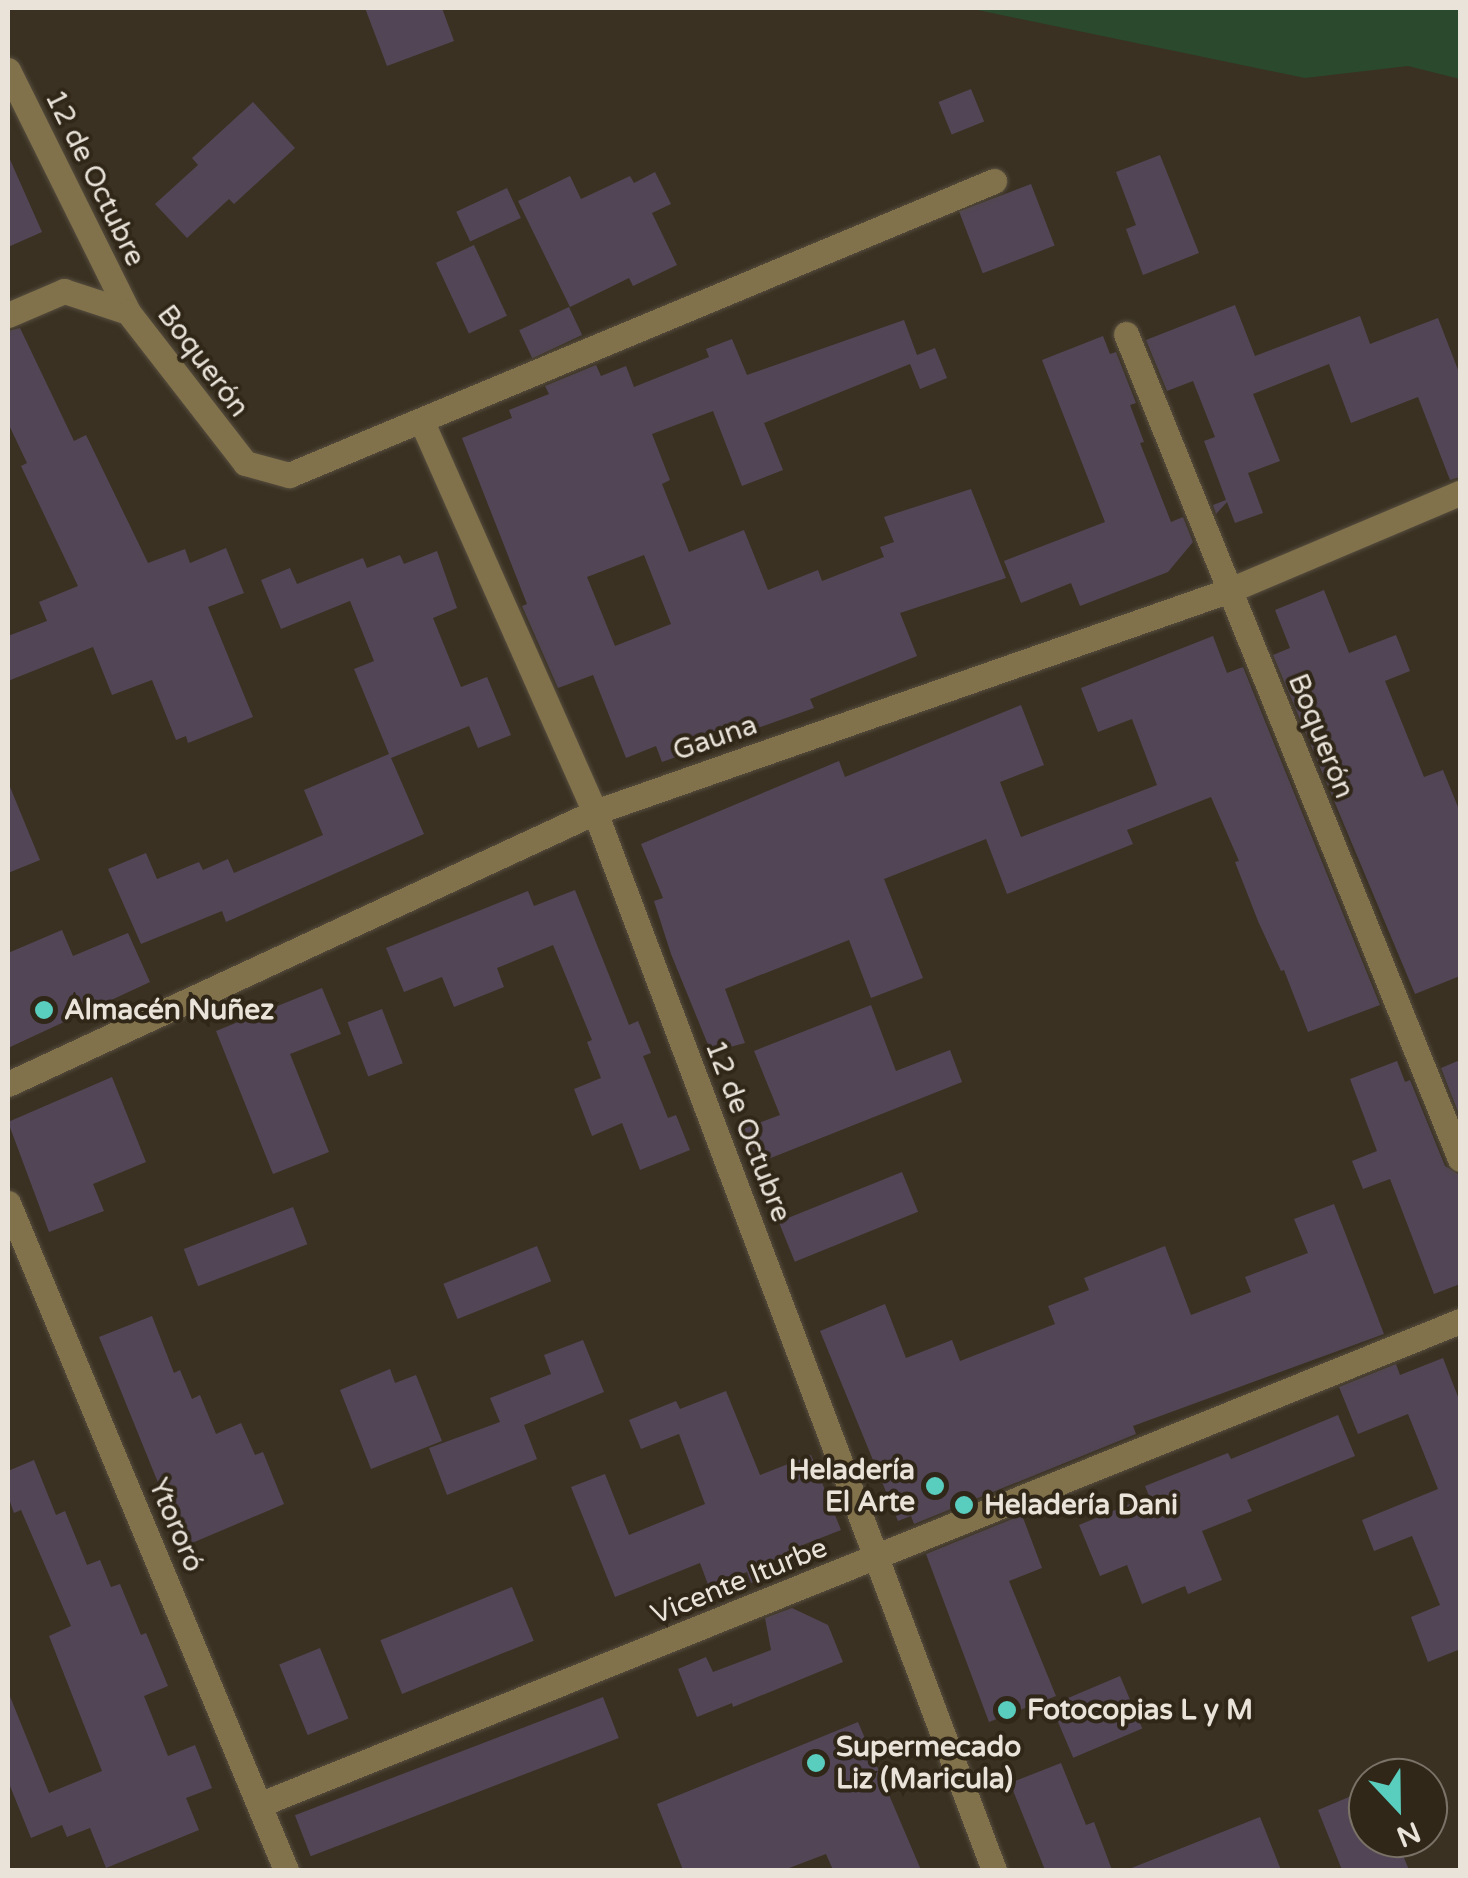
<!DOCTYPE html>
<html>
<head>
<meta charset="utf-8">
<style>
	body { margin:0 }
	#map { position:relative; width:1468px; height:1878px; overflow:hidden; background:#3a3122; font-family:"Varela Round",sans-serif }
	div>[style] { position:absolute }
	[style*='--x'] { left:calc(var(--x)*1px); top:calc(var(--y)*1px); width:calc(var(--w)*1px); rotate:calc(var(--a)*1deg) }
	.green>* { inset:0; background:#2a492d }
	.building>* { inset:0; background:#524656; transform-origin:0 0 }
	.roads { filter:drop-shadow(0 0 2px #564d3f) drop-shadow(0 0 2px #564d3f) }
	.minor>* { height:25px; margin:-12.5px; padding:0 12.5px; transform-origin:12.5px; border-radius:12.5px; background:#81724b }
	.dots>* { width:28px; height:28px; translate:-50% -50%; box-sizing:border-box; border:5px solid #302718; border-radius:50% }
	span { translate:-50% -50%; white-space:nowrap; text-align:center; line-height:1.15; -webkit-text-stroke:8px #302718; paint-order:stroke }
	.street-label { font-size:28px; color:#e9e3da }
	.poi-label { font-size:28px; color:#e9e3da; font-weight:700 }
	.left { translate:0 -50%; text-align:left }
	.right { translate:-100% -50%; text-align:right }
	.frame { position:absolute; inset:0; border:10px solid #e9e3da; pointer-events:none }
	.north { position:absolute; left:1348px; top:1758px; width:100px; height:100px; box-sizing:border-box; background:#302718; border:2px solid #7a7266; border-radius:50%; rotate:158deg; font-size:28px; font-weight:700; line-height:40px; text-align:center; color:#e9e3da }
	.north::after { content:''; display:block; margin:auto; width:35px; height:45px; background:#59cebe; clip-path:polygon(50% 0,100% 100%,50% 72%,0 100%) }
</style>
</head>
<body>
<div id="map">
	<div class="green">
		<div style="clip-path:polygon(968px 8px,1460px 8px,1460px 79px,1408px 66px,1305px 78px)"></div>
	</div>
	<div class="building">
		<div style="clip-path:polygon(365px 8px,442px 8px,454px 41px,387px 66px)"></div>
		<div style="left:971px;top:89px;width:35px;height:35px;rotate:68deg"></div>
		<div style="clip-path:polygon(253px 102px,295px 148px,234px 204px,229px 199px,187px 238px,155px 204px,198px 165px,192px 158px)"></div>
		<div style="clip-path:polygon(8px 155px,42px 232px,8px 247px)"></div>
		<div style="clip-path:polygon(1160px 155px,1199px 253px,1143px 275px,1126px 229px,1136px 225px,1116px 172px)"></div>
		<div style="clip-path:polygon(655px 172px,671px 204px,652px 213px,677px 265px,633px 286px,629px 278px,570px 307px,518px 201px,570px 176px,581px 199px,630px 176px,634px 183px)"></div>
		<div style="left:1031px;top:184px;width:66px;height:77px;rotate:69deg"></div>
		<div style="left:507px;top:188px;width:33px;height:56px;rotate:65deg"></div>
		<div style="left:474px;top:245px;width:78px;height:42px;rotate:65deg"></div>
		<div style="clip-path:polygon(1235px 305px,1255px 356px,1360px 316px,1370px 344px,1438px 318px,1460px 375px,1460px 477px,1450px 480px,1418px 397px,1351px 423px,1329px 364px,1253px 394px,1280px 461px,1248px 473px,1263px 513px,1235px 523px,1227px 502px,1216px 514px,1213px 505px,1226px 500px,1204px 441px,1215px 437px,1193px 381px,1167px 391px,1146px 340px)"></div>
		<div style="left:569px;top:307px;width:31px;height:55px;rotate:65deg"></div>
		<div style="clip-path:polygon(evenodd,904px 320px,917px 355px,935px 348px,947px 378px,920px 389px,910px 364px,764px 423px,783px 470px,742px 486px,713px 411px,652px 434px,670px 480px,662px 484px,689px 552px,744px 530px,768px 590px,818px 570px,822px 581px,884px 557px,880px 547px,894px 542px,884px 517px,971px 489px,1006px 578px,900px 613px,917px 656px,810px 699px,814px 708px,662px 762px,656px 746px,626px 758px,593px 675px,558px 688px,522px 606px,527px 604px,462px 438px,512px 418px,509px 410px,549px 394px,545px 386px,596px 365px,601px 376px,626px 366px,634px 387px,709px 357px,706px 349px,732px 339px,747px 375px,904px 320px,644px 555px,671px 624px,615px 646px,587px 577px,644px 555px)"></div>
		<div style="clip-path:polygon(20px 328px,74px 441px,86px 435px,148px 563px,185px 549px,190px 563px,226px 548px,244px 593px,208px 607px,253px 717px,188px 743px,186px 736px,176px 740px,152px 680px,112px 695px,93px 647px,8px 681px,8px 636px,47px 621px,39px 602px,78px 586px,21px 466px,27px 463px,8px 423px,8px 331px)"></div>
		<div style="clip-path:polygon(1103px 336px,1110px 354px,1116px 352px,1136px 403px,1130px 405px,1144px 442px,1140px 443px,1171px 522px,1183px 517px,1193px 542px,1168px 572px,1080px 606px,1071px 583px,1021px 603px,1004px 561px,1105px 522px,1042px 360px)"></div>
		<div style="clip-path:polygon(437px 551px,457px 608px,433px 618px,461px 687px,487px 677px,511px 735px,478px 748px,469px 726px,391px 758px,424px 834px,226px 922px,222px 911px,141px 944px,108px 869px,146px 853px,157px 879px,199px 862px,203px 870px,228px 859px,234px 873px,323px 835px,304px 790px,389px 754px,354px 669px,374px 661px,350px 601px,281px 629px,261px 580px,290px 568px,297px 584px,363px 558px,367px 568px,400px 555px,404px 564px)"></div>
		<div style="clip-path:polygon(1324px 590px,1349px 653px,1396px 635px,1410px 671px,1385px 681px,1424px 777px,1443px 770px,1460px 812px,1460px 976px,1415px 994px,1273px 655px,1290px 648px,1275px 610px)"></div>
		<div style="clip-path:polygon(1213px 636px,1227px 673px,1243px 667px,1380px 1005px,1308px 1032px,1284px 970px,1281px 971px,1258px 921px,1235px 862px,1239px 861px,1211px 797px,1127px 830px,1133px 844px,1007px 894px,986px 839px,884px 879px,923px 978px,871px 998px,849px 940px,725px 989px,745px 1043px,711px 1052px,671px 954px,654px 901px,663px 898px,641px 844px,839px 761px,845px 777px,1021px 705px,1044px 765px,1000px 782px,1021px 837px,1157px 785px,1132px 719px,1098px 732px,1081px 688px)"></div>
		<div style="clip-path:polygon(8px 782px,40px 860px,8px 873px)"></div>
		<div style="clip-path:polygon(575px 890px,629px 1025px,638px 1021px,651px 1053px,643px 1056px,668px 1118px,676px 1115px,690px 1150px,640px 1170px,622px 1123px,592px 1136px,574px 1089px,601px 1078px,587px 1042px,592px 1040px,553px 945px,497px 968px,504px 987px,454px 1007px,442px 977px,404px 992px,386px 948px,528px 891px,534px 906px)"></div>
		<div style="clip-path:polygon(62px 930px,73px 956px,128px 933px,150px 982px,8px 1048px,8px 953px)"></div>
		<div style="clip-path:polygon(322px 988px,341px 1034px,290px 1054px,329px 1152px,273px 1174px,216px 1031px)"></div>
		<div style="clip-path:polygon(871px 1005px,896px 1071px,950px 1050px,962px 1082px,756px 1164px,743px 1129px,780px 1115px,754px 1051px)"></div>
		<div style="left:382px;top:1009px;width:58px;height:37px;rotate:69deg"></div>
		<div style="clip-path:polygon(1460px 1060px,1460px 1117px,1441px 1068px)"></div>
		<div style="clip-path:polygon(1397px 1061px,1405px 1082px,1410px 1080px,1445px 1166px,1460px 1175px,1460px 1284px,1434px 1294px,1390px 1179px,1363px 1189px,1352px 1161px,1377px 1151px,1350px 1079px)"></div>
		<div style="clip-path:polygon(112px 1077px,146px 1162px,93px 1184px,104px 1211px,49px 1232px,8px 1122px)"></div>
		<div style="left:902px;top:1172px;width:43px;height:133px;rotate:68deg"></div>
		<div style="clip-path:polygon(1334px 1204px,1384px 1334px,1133px 1426px,1136px 1434px,914px 1524px,911px 1516px,898px 1521px,820px 1331px,885px 1304px,906px 1358px,952px 1340px,960px 1361px,1055px 1324px,1048px 1306px,1089px 1290px,1084px 1278px,1165px 1246px,1191px 1315px,1251px 1292px,1245px 1277px,1308px 1253px,1294px 1219px)"></div>
		<div style="left:293px;top:1207px;width:40px;height:117px;rotate:69deg"></div>
		<div style="left:537px;top:1246px;width:38px;height:101px;rotate:68deg"></div>
		<div style="clip-path:polygon(152px 1316px,174px 1373px,180px 1370px,192px 1399px,200px 1395px,216px 1434px,241px 1423px,255px 1455px,263px 1452px,284px 1504px,192px 1543px,161px 1490px,99px 1337px)"></div>
		<div style="clip-path:polygon(583px 1340px,604px 1392px,524px 1425px,537px 1459px,447px 1495px,429px 1448px,500px 1422px,490px 1398px,551px 1374px,544px 1355px)"></div>
		<div style="clip-path:polygon(1443px 1358px,1460px 1402px,1460px 1653px,1458px 1650px,1428px 1662px,1411px 1617px,1440px 1605px,1412px 1536px,1374px 1551px,1362px 1520px,1438px 1489px,1408px 1414px,1358px 1434px,1339px 1387px,1396px 1364px,1400px 1375px)"></div>
		<div style="clip-path:polygon(390px 1369px,395px 1383px,416px 1375px,442px 1441px,371px 1469px,340px 1390px)"></div>
		<div style="clip-path:polygon(726px 1391px,760px 1475px,811px 1455px,841px 1530px,790px 1550px,796px 1565px,751px 1583px,747px 1572px,709px 1587px,700px 1563px,615px 1597px,571px 1487px,605px 1474px,629px 1535px,705px 1504px,679px 1434px,641px 1449px,629px 1420px,676px 1401px,680px 1409px)"></div>
		<div style="clip-path:polygon(1338px 1415px,1355px 1456px,1247px 1500px,1252px 1511px,1202px 1531px,1222px 1580px,1188px 1594px,1185px 1586px,1142px 1604px,1127px 1565px,1100px 1576px,1079px 1525px,1149px 1496px,1145px 1486px,1228px 1453px,1231px 1459px)"></div>
		<div style="clip-path:polygon(34px 1460px,56px 1515px,65px 1511px,87px 1565px,100px 1560px,111px 1587px,120px 1584px,141px 1635px,146px 1633px,168px 1686px,144px 1696px,168px 1756px,195px 1745px,212px 1788px,186px 1798px,199px 1830px,106px 1868px,90px 1828px,67px 1837px,62px 1825px,31px 1838px,8px 1781px,9px 1694px,49px 1793px,102px 1771px,49px 1636px,71px 1626px,21px 1510px,14px 1513px,8px 1496px,8px 1471px)"></div>
		<div style="clip-path:polygon(1022px 1515px,1042px 1568px,1009px 1581px,1056px 1696px,989px 1722px,926px 1554px)"></div>
		<div style="left:512px;top:1587px;width:58px;height:142px;rotate:68deg"></div>
		<div style="clip-path:polygon(792px 1608px,828px 1625px,843px 1662px,733px 1707px,732px 1703px,697px 1717px,678px 1669px,706px 1657px,713px 1672px,771px 1650px,765px 1618px)"></div>
		<div style="left:320px;top:1648px;width:76px;height:44px;rotate:68deg"></div>
		<div style="left:1120px;top:1676px;width:57px;height:75px;rotate:67deg"></div>
		<div style="left:603px;top:1697px;width:44px;height:330px;rotate:69deg"></div>
		<div style="clip-path:polygon(858px 1722px,921px 1870px,833px 1870px,826px 1854px,784px 1870px,683px 1870px,657px 1804px)"></div>
		<div style="clip-path:polygon(1061px 1763px,1086px 1825px,1094px 1822px,1112px 1870px,1045px 1870px,1010px 1783px)"></div>
		<div style="clip-path:polygon(1368px 1789px,1368px 1838px,1396px 1838px,1409px 1870px,1342px 1870px,1318px 1810px)"></div>
		<div style="clip-path:polygon(1260px 1817px,1281px 1870px,1129px 1870px,1129px 1869px)"></div>
	</div>
	<div class="roads">
		<div class="minor">
			<div style="--x:8;--y:70;--w:270;--a:63.6"></div>
			<div style="--x:8;--y:315;--w:61;--a:-23.2"></div>
			<div style="--x:64;--y:291;--w:67;--a:18.2"></div>
			<div style="--x:128;--y:312;--w:191;--a:52.2"></div>
			<div style="--x:245;--y:463;--w:46;--a:15.3"></div>
			<div style="--x:289;--y:475;--w:764;--a:-22.64"></div>
			<div style="--x:1126;--y:334;--w:890;--a:67.96"></div>
			<div style="--x:422;--y:422;--w:427;--a:66.1"></div>
			<div style="--x:595;--y:812;--w:1131;--a:69.34"></div>
			<div style="--x:8;--y:1084;--w:647;--a:-24.86"></div>
			<div style="--x:595;--y:812;--w:673;--a:-19.27"></div>
			<div style="--x:1230;--y:590;--w:250;--a:-22.9"></div>
			<div style="--x:8;--y:1203;--w:723;--a:67.37"></div>
			<div style="--x:261;--y:1804;--w:1293;--a:-21.94"></div>
		</div>
	</div>
	<div class="dots">
		<div style="left:44px;top:1010px;background:#59cebe"></div>
		<div style="left:935px;top:1486px;background:#59cebe"></div>
		<div style="left:964px;top:1505px;background:#59cebe"></div>
		<div style="left:1007px;top:1710px;background:#59cebe"></div>
		<div style="left:816px;top:1763px;background:#59cebe"></div>
	</div>
	<div class="street-label">
		<span style="left:95px;top:178px;rotate:64deg">12 de Octubre</span>
		<span style="left:203px;top:361px;rotate:53deg">Boquerón</span>
		<span style="left:1321px;top:736px;rotate:68deg">Boquerón</span>
		<span style="left:715px;top:738px;rotate:-19deg">Gauna</span>
		<span style="left:748px;top:1131px;rotate:69deg">12 de Octubre</span>
		<span style="left:176px;top:1525px;rotate:67deg">Ytororó</span>
		<span style="left:739px;top:1581px;rotate:-22deg">Vicente Iturbe</span>
	</div>
	<div class="poi-label">
		<span class="left" style="left:64px;top:1010px">Almacén Nuñez</span>
		<span class="right" style="left:915px;top:1486px">Heladería<br>El Arte</span>
		<span class="left" style="left:984px;top:1505px">Heladería Dani</span>
		<span class="left" style="left:1027px;top:1710px">Fotocopias L y M</span>
		<span class="left" style="left:836px;top:1763px">Supermecado<br>Liz (Maricula)</span>
	</div>
	<div class="frame"></div>
	<div class="north">N</div>
</div>
</body>
</html>
